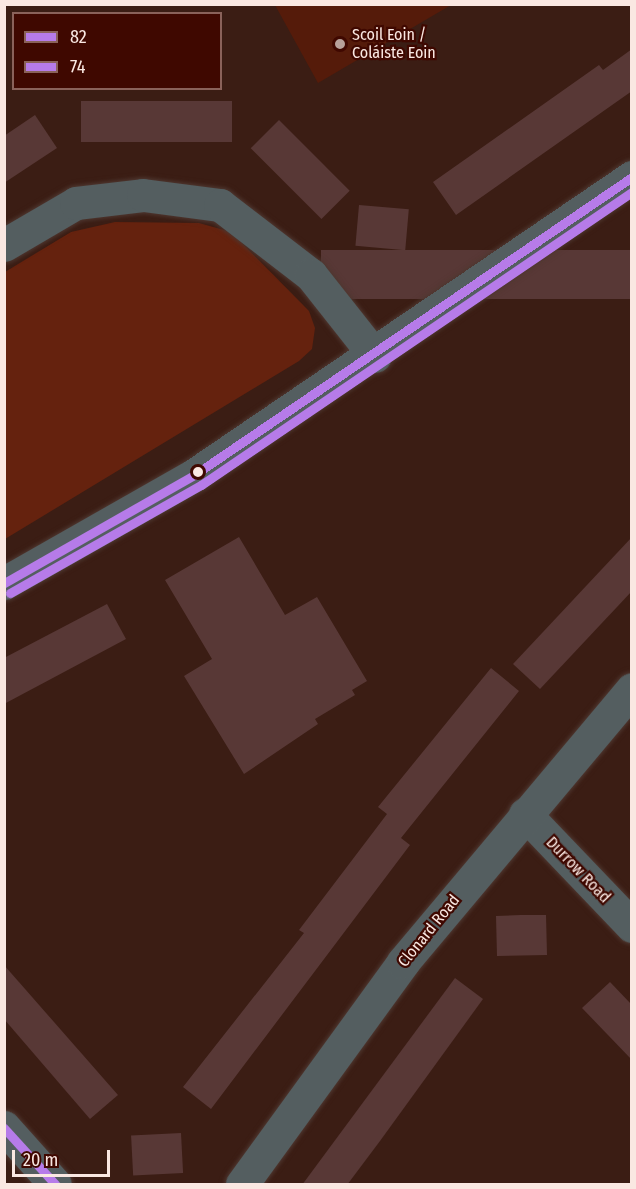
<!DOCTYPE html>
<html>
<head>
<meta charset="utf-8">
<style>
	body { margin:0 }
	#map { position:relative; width:636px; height:1189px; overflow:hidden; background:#3b1d14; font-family:"Fira Sans Condensed",sans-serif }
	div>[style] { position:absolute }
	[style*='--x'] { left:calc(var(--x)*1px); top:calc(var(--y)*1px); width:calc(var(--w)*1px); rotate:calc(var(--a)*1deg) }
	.built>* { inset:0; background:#551b0a }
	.green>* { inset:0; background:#65220e }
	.building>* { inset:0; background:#583836; transform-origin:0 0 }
	.roads { filter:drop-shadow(0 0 2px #4e3730) drop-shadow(0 0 2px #4e3730) }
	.minor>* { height:33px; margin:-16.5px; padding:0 16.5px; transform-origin:16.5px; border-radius:16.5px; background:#545e60 }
	.bus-1>* { height:9px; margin:-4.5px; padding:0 4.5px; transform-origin:4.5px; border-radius:4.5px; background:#b67be9 }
	.bus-2>* { height:9px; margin:-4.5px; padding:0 4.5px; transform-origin:4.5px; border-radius:4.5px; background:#b67be9 }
	.dots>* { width:16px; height:16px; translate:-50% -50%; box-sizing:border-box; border:3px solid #3f0800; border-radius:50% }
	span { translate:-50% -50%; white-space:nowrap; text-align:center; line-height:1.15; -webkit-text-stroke:4.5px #3f0800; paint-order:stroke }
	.poi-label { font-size:16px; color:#fae8e2 }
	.left { translate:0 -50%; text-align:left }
	.street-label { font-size:16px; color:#fae8e2 }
	.frame { position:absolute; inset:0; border:6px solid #fae8e2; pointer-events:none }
	.legend { position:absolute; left:12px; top:12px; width:210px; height:78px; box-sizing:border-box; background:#3f0800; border:2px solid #8a625a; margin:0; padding:8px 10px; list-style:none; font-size:18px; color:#fae8e2 }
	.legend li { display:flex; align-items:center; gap:12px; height:30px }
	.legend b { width:30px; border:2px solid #8a625a }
	.scale { position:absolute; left:12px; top:1150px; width:98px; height:27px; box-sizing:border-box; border:3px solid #fae8e2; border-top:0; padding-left:8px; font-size:18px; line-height:21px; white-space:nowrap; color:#fae8e2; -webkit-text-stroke:4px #3f0800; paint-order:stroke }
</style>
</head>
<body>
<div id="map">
	<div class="built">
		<div style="clip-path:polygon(275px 5px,451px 5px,318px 83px)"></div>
	</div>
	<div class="green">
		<div style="clip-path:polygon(115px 222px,199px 223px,231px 232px,309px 311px,315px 328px,312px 349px,299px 361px,5px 539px,5px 272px,71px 232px)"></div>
	</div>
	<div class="building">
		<div style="clip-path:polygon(632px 49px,632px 91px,456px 215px,433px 182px,599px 65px,603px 70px)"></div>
		<div style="left:232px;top:101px;width:41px;height:151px;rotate:90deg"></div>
		<div style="clip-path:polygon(35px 115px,57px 148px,4px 183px,4px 136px)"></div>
		<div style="left:279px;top:120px;width:100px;height:40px;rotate:45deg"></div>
		<div style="left:359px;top:205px;width:50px;height:41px;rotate:5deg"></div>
		<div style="left:632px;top:250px;width:49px;height:311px;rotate:90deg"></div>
		<div style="clip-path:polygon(239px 537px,285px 615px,317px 597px,367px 681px,352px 690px,355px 695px,315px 719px,318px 724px,244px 774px,184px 676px,212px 659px,165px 580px)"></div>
		<div style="clip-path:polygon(632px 537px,632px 591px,540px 689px,513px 664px)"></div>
		<div style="clip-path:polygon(107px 604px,126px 639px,4px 704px,4px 658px)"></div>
		<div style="clip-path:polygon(491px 668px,519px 691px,401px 838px,410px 845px,211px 1109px,183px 1087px,304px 933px,299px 930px,387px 814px,378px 807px)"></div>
		<div style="clip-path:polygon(521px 915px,546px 915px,547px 955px,497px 956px,496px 916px)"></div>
		<div style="clip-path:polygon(4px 965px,118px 1095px,90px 1119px,4px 1019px)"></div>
		<div style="clip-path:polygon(455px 978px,483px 999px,380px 1141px,347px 1185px,302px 1185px)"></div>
		<div style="clip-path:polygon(610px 982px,632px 1005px,632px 1060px,582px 1008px)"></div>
		<div style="left:181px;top:1133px;width:40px;height:50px;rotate:87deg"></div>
	</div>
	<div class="roads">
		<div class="minor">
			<div style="--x:4;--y:245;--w:83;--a:-30.3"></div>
			<div style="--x:76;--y:203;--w:67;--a:-6.8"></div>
			<div style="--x:143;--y:195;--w:78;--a:7.4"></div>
			<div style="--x:220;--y:205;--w:115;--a:37.6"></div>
			<div style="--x:311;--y:275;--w:103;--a:51.7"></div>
			<div style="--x:4;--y:583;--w:219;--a:-29.6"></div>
			<div style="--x:194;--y:475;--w:530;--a:-34.23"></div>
			<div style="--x:525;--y:814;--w:155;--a:46.3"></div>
			<div style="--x:4;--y:1127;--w:76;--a:48.2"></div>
			<div style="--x:242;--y:1184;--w:274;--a:-54"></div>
			<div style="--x:403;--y:962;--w:356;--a:-50"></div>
		</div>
	</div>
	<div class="bus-1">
		<div style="--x:4;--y:583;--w:219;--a:-29.6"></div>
		<div style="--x:194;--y:475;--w:530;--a:-34.23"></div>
		<div style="--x:4;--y:1128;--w:76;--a:47.7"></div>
	</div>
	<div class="bus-2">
		<div style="--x:10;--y:593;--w:219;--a:-29.5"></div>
		<div style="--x:201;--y:485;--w:521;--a:-34.21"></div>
	</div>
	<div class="dots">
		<div style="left:340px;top:44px;background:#b7a19a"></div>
		<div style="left:198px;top:472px;background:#fae8e2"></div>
	</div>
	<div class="poi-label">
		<span class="left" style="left:352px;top:44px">Scoil Eoin /<br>Coláiste Eoin</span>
	</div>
	<div class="street-label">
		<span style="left:578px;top:870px;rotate:46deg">Durrow Road</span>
		<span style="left:429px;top:931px;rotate:-51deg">Clonard Road</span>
	</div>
	<div class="frame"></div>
	<ul class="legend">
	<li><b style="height:8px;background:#b67be9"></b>82</li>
	<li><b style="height:8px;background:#b67be9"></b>74</li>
	</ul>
	<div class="scale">20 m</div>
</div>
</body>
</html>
